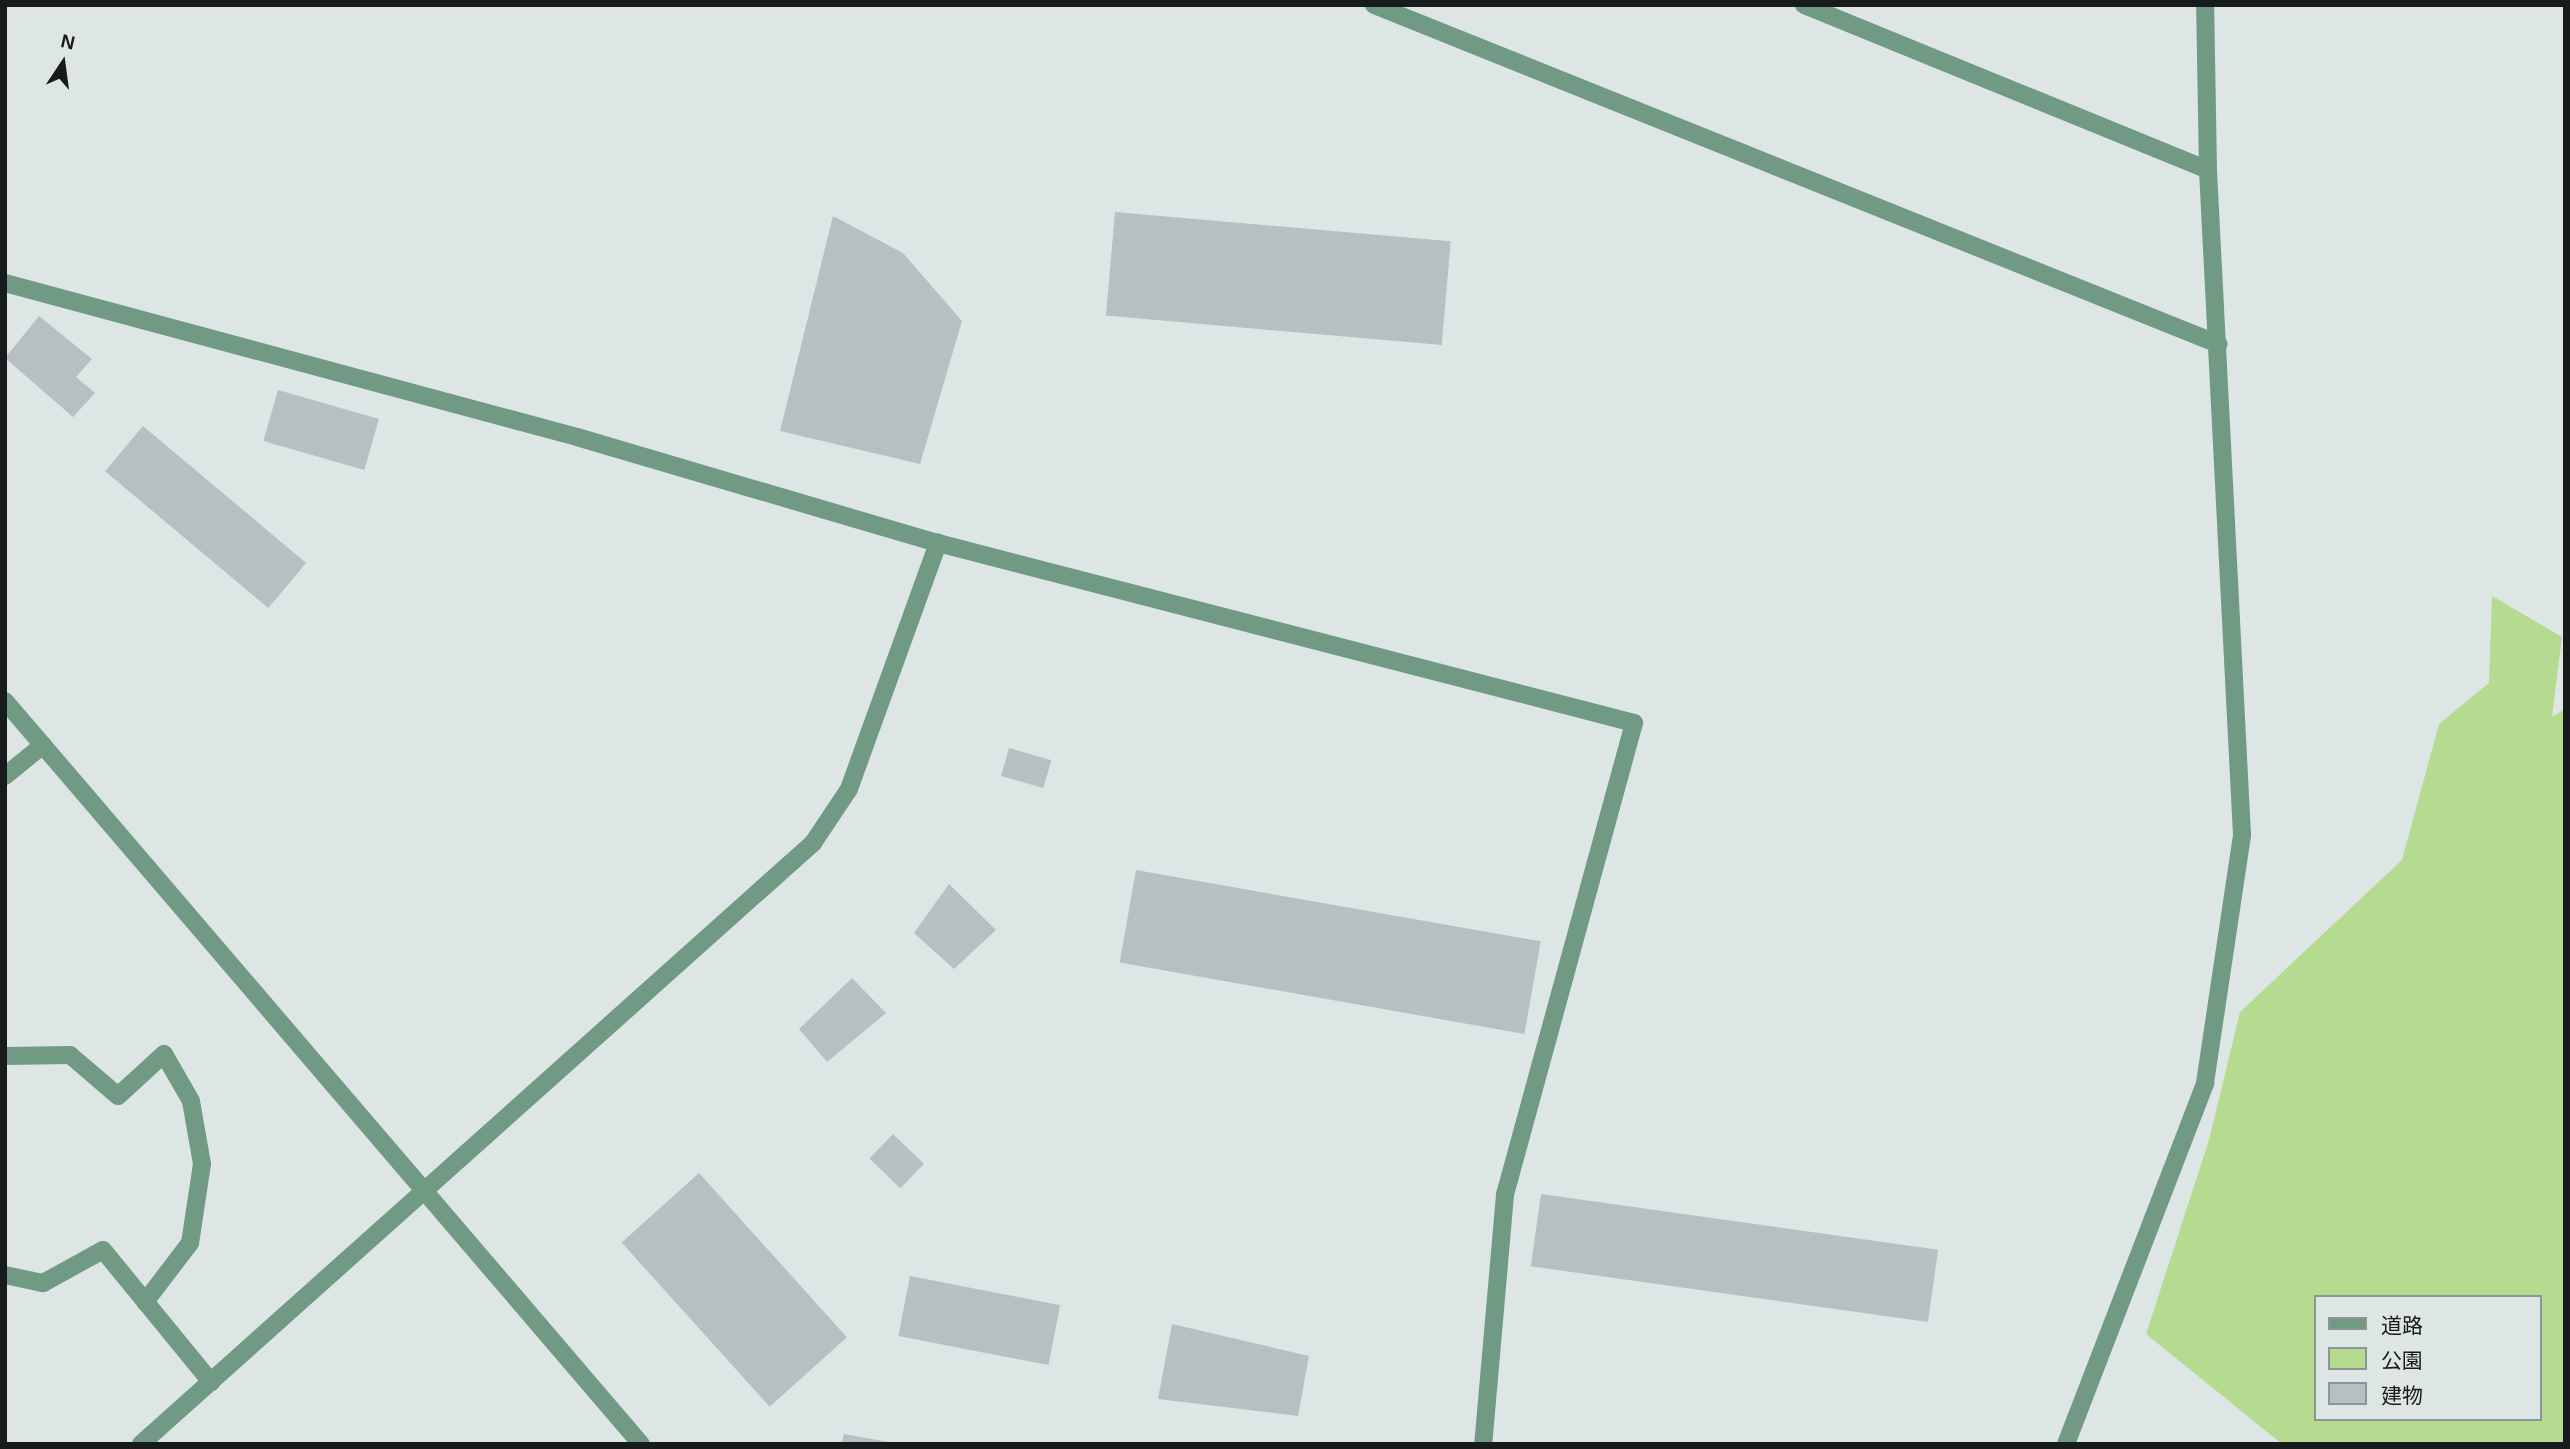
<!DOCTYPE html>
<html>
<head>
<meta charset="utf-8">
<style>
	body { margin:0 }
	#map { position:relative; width:2570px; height:1449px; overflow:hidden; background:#dde6e5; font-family:Arial,"Noto Sans JP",sans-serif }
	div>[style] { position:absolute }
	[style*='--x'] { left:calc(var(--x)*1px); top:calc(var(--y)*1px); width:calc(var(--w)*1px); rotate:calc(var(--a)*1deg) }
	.green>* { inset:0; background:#b5db90 }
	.building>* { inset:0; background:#b7bfc2; transform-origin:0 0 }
	.service>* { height:18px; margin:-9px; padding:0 9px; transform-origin:9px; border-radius:9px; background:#719a84 }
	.minor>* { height:18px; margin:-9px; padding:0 9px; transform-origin:9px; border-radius:9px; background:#719a84 }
	.tertiary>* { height:18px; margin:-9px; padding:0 9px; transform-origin:9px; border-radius:9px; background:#719a84 }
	span { translate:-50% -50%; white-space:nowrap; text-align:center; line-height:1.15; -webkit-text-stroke:6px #dde6e5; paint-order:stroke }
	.frame { position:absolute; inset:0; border:7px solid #181b1b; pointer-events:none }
	.legend { position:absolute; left:2314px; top:1295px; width:228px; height:126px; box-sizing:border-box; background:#dde6e5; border:2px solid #8e9594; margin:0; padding:9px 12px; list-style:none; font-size:21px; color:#181b1b }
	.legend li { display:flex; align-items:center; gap:14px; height:35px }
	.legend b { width:35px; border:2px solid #8e9594 }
	.north { position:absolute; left:28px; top:28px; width:70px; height:70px; -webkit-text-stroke:5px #dde6e5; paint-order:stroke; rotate:13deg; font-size:19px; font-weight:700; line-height:28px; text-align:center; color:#181b1b }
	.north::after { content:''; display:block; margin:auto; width:24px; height:32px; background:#181b1b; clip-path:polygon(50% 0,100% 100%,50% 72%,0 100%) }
</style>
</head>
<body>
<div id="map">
	<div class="green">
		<div style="clip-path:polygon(evenodd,2492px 596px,2562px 637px,2552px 717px,2565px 709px,2565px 1444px,2282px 1444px,2146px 1334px,2209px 1140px,2240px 1012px,2402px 860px,2439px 724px,2489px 683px,2492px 596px,2316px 1297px,2540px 1297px,2540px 1419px,2316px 1419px,2316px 1297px)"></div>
	</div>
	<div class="building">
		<div style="left:1115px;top:212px;width:337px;height:104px;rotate:5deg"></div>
		<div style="clip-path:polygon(833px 216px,903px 253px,962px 321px,920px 464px,780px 431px)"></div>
		<div style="clip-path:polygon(39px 316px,92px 359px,76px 377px,95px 393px,73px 417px,5px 358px)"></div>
		<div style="left:278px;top:390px;width:105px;height:53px;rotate:16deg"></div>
		<div style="left:143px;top:426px;width:213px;height:59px;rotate:40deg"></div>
		<div style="left:1009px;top:748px;width:44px;height:29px;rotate:16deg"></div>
		<div style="left:1136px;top:870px;width:411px;height:94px;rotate:10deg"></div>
		<div style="clip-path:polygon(949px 884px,996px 930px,954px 969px,914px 933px)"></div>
		<div style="clip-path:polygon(852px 978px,886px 1013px,827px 1062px,799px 1029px)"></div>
		<div style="left:893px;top:1134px;width:43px;height:34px;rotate:44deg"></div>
		<div style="left:699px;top:1173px;width:221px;height:104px;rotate:48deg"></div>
		<div style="left:1541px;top:1194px;width:401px;height:73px;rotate:8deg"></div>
		<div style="left:910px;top:1276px;width:153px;height:61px;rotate:11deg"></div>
		<div style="clip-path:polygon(1172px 1324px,1309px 1356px,1298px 1416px,1158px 1399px)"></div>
		<div style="clip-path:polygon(844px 1434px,888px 1442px,888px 1444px,841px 1444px)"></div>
	</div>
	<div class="service">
		<div style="--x:1374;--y:5;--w:910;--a:21.88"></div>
		<div style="--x:5;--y:283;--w:592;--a:15.07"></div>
		<div style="--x:577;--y:437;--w:376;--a:16.4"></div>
		<div style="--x:938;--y:543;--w:719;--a:14.5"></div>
		<div style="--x:1634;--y:723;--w:489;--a:105.3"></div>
		<div style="--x:1505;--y:1195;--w:250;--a:95"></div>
		<div style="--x:5;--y:701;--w:978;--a:49.44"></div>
		<div style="--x:5;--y:776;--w:49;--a:-39.2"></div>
		<div style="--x:5;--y:1056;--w:65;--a:-0.9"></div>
		<div style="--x:70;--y:1055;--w:63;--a:40.5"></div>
		<div style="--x:118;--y:1096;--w:62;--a:-42.4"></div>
		<div style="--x:164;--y:1054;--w:54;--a:60.1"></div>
		<div style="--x:191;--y:1101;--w:64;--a:80.1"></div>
		<div style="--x:202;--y:1164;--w:80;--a:98.6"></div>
		<div style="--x:190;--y:1243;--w:74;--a:127.3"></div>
		<div style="--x:5;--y:1275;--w:39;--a:12"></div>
		<div style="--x:43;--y:1283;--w:68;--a:-28.8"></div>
		<div style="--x:103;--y:1250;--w:171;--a:50.7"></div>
		<div style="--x:141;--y:1444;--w:902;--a:-41.81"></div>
		<div style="--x:813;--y:843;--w:65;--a:-56.3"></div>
		<div style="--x:849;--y:789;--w:262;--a:-70.1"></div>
	</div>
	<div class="minor">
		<div style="--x:1804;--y:5;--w:436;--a:22.2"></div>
	</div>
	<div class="tertiary">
		<div style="--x:2066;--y:1444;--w:387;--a:-68.9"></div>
		<div style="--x:2205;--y:1083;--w:251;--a:-81.5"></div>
		<div style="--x:2242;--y:835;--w:666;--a:-92.93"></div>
		<div style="--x:2208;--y:170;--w:165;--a:-91"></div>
	</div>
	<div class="frame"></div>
	<ul class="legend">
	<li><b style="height:9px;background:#719a84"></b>道路</li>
	<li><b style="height:19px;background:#b5db90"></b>公園</li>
	<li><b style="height:19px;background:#b7bfc2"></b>建物</li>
	</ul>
	<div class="north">N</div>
</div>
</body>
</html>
